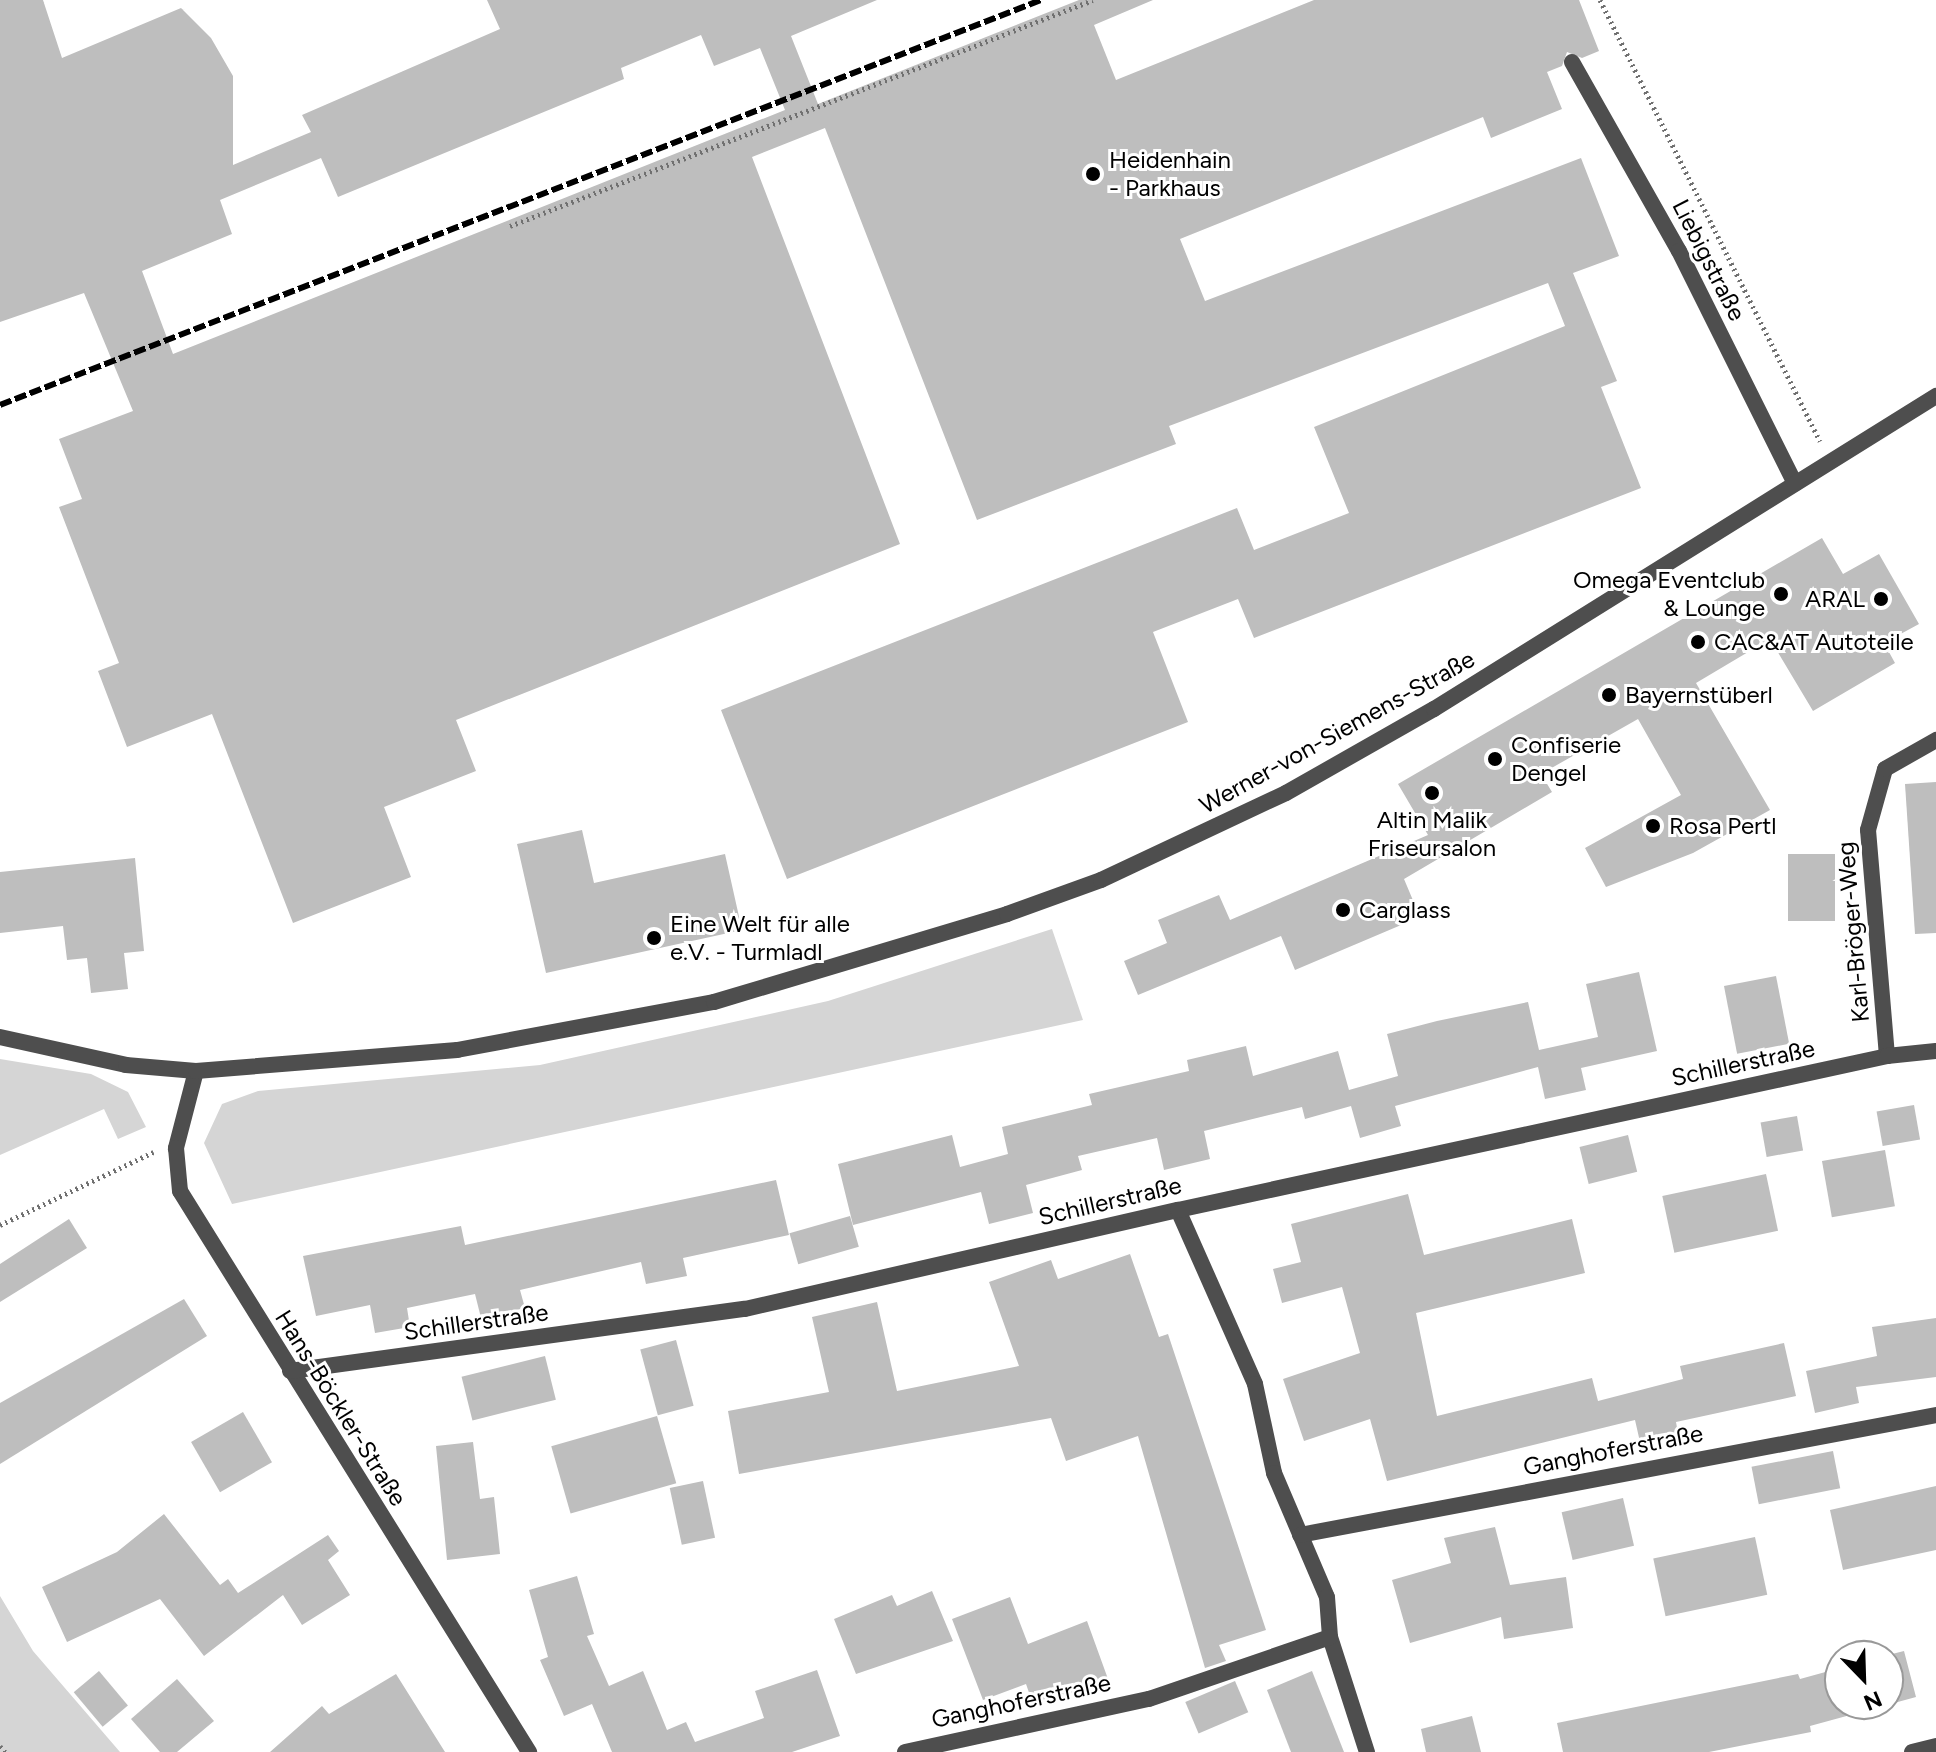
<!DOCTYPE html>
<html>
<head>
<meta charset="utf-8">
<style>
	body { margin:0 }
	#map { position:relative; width:1936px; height:1752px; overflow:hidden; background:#fff; font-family:Figtree,sans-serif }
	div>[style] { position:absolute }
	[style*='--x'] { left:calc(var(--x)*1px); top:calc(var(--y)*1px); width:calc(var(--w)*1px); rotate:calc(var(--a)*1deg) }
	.green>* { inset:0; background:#d5d5d5 }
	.building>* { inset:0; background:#bebebe; transform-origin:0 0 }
	.path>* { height:5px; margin-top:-2.5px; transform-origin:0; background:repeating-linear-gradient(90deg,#707070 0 2px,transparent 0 6px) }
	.minor>* { height:16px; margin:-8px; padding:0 8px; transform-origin:8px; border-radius:8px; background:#4e4e4e }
	.tertiary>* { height:16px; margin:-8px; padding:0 8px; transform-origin:8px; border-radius:8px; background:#4e4e4e }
	.rail>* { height:6px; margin-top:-3px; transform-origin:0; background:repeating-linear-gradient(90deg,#000 0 12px,transparent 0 16px) }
	.dots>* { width:22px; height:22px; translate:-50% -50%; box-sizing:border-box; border:4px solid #fff; border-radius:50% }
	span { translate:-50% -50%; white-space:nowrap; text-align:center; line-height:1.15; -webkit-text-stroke:6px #fff; paint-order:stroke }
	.poi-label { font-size:24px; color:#000 }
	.left { translate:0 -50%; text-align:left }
	.right { translate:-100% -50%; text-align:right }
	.street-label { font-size:24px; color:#000 }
	.north { position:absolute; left:1824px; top:1640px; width:80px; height:80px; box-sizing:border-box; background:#fff; border:2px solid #999; border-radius:50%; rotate:157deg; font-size:22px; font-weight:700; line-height:32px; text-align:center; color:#000 }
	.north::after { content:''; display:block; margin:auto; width:28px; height:36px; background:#000; clip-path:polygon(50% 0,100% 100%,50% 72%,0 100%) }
</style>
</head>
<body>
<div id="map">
	<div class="green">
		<div style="clip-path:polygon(1052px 929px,1083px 1020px,232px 1204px,204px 1143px,222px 1104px,258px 1091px,540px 1065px,828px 1001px)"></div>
		<div style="clip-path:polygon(0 1059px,91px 1074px,128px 1092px,146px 1127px,118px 1139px,104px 1109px,0 1155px)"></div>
		<div style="clip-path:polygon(0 1596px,33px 1651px,120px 1752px,0 1752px)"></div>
	</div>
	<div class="building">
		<div style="clip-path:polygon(evenodd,0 0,43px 0,62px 58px,181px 8px,211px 38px,233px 76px,233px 165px,311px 132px,302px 115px,500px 29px,487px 0,877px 0,791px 36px,818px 104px,1079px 0,1153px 0,1094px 25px,1116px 80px,1314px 0,1579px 0,1599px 51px,1582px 58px,1567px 52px,1562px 66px,1547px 72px,1562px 109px,1491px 138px,1483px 117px,1180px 239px,1205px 301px,1581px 158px,1619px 256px,1573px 273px,1617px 381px,1601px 387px,1641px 488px,1254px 638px,1238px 599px,1153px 632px,1188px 722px,787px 879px,721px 710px,1237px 508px,1254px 550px,1349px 513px,1314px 427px,1565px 326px,1548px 283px,1169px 426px,1176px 444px,977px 520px,825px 128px,752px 157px,900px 544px,456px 720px,476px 771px,384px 807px,411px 877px,293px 923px,212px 714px,127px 747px,98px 671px,119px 663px,59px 507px,82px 499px,59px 439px,133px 411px,84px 293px,0 322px,0 0,701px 35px,714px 66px,760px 48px,785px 110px,173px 354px,142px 271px,232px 234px,220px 200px,321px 158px,338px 197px,624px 79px,621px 68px,701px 35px)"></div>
		<div style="clip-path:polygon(1822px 538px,1843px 574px,1879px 554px,1919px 624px,1884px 643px,1895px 663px,1813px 711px,1770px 639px,1696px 683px,1770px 810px,1693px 853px,1606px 887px,1585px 848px,1681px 795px,1638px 719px,1541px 774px,1552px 792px,1404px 879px,1420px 917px,1295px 970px,1281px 936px,1138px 995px,1124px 961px,1167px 943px,1158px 920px,1219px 895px,1230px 920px,1428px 835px,1398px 784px)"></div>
		<div style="clip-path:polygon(1936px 782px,1936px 933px,1915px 934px,1905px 784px)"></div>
		<div style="clip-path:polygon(582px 830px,594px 883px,725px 854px,742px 930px,546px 973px,517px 844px)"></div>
		<div style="left:1788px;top:854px;width:47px;height:67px"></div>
		<div style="clip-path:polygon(135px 858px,144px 951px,124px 953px,128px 989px,91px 993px,87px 958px,67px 960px,63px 926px,0 933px,0 872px)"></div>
		<div style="clip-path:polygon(1639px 972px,1657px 1051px,1581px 1068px,1586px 1090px,1545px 1099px,1538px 1067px,1395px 1106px,1401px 1126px,1360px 1138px,1351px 1106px,1305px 1119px,1302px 1107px,1204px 1131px,1210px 1159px,1164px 1170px,1157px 1138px,1078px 1156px,1082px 1170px,1026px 1185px,1033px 1213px,989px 1224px,981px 1192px,853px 1225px,838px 1164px,952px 1135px,960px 1167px,1008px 1154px,1002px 1127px,1092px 1105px,1089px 1094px,1189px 1071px,1187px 1060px,1246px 1046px,1253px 1076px,1338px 1051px,1349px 1090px,1398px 1076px,1387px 1034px,1437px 1021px,1528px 1002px,1539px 1050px,1598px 1037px,1586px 984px)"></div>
		<div style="left:1776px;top:976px;width:69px;height:53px;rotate:79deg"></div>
		<div style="left:1914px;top:1105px;width:35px;height:38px;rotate:80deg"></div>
		<div style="left:1797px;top:1116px;width:35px;height:37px;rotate:80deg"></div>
		<div style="left:1628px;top:1135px;width:38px;height:50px;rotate:76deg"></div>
		<div style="left:1885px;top:1150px;width:57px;height:64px;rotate:80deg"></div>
		<div style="left:1766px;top:1174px;width:58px;height:106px;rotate:78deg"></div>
		<div style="clip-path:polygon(776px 1180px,789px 1235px,683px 1258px,687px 1276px,646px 1284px,641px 1262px,520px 1290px,525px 1308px,481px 1318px,475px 1294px,407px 1308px,410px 1327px,375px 1333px,370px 1305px,316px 1316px,303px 1256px,461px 1226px,465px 1245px)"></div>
		<div style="clip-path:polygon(1408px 1194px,1424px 1255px,1572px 1219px,1585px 1273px,1416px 1313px,1437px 1416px,1592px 1378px,1598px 1401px,1683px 1379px,1680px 1366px,1784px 1343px,1796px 1396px,1676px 1422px,1678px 1433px,1640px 1442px,1635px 1420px,1387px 1481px,1370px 1419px,1304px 1441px,1283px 1379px,1360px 1353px,1342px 1287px,1282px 1303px,1273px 1269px,1301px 1262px,1291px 1224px)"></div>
		<div style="left:850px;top:1216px;width:32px;height:63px;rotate:74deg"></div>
		<div style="clip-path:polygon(69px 1219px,87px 1248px,0 1302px,0 1264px)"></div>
		<div style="clip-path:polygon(1130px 1254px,1159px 1337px,1168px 1334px,1266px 1630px,1219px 1645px,1226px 1661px,1205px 1668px,1138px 1436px,1066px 1461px,1051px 1418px,739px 1474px,728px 1411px,829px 1392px,812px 1317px,877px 1302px,897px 1391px,1019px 1366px,989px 1282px,1051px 1260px,1058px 1279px)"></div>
		<div style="clip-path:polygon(184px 1299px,207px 1336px,0 1464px,0 1403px)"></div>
		<div style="clip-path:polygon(1936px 1318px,1936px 1377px,1856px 1387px,1859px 1403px,1815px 1413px,1806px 1371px,1877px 1356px,1872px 1327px)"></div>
		<div style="left:676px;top:1340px;width:68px;height:37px;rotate:75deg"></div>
		<div style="left:545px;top:1356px;width:45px;height:86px;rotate:76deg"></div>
		<div style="left:243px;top:1412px;width:58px;height:60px;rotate:60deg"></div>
		<div style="left:657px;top:1416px;width:70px;height:110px;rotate:74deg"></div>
		<div style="clip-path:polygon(473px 1442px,480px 1499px,494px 1497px,500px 1554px,447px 1560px,436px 1446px)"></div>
		<div style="left:1833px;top:1451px;width:38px;height:83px;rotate:79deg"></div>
		<div style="left:703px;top:1481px;width:58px;height:34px;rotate:78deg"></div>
		<div style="clip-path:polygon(1936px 1486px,1936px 1550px,1843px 1570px,1830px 1510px)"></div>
		<div style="left:1623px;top:1498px;width:49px;height:63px;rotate:77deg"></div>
		<div style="clip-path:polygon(164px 1514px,220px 1585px,228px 1579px,238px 1593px,328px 1535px,339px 1551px,328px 1560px,350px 1595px,302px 1625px,283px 1595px,204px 1656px,160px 1599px,67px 1642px,42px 1587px,117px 1552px)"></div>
		<div style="clip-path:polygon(1495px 1527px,1510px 1585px,1566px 1577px,1573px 1628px,1504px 1639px,1501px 1617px,1410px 1643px,1392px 1580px,1451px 1563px,1444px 1538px)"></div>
		<div style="left:1755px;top:1537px;width:59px;height:104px;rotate:78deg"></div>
		<div style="clip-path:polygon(577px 1576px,594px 1634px,587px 1636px,609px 1686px,643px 1671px,667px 1730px,686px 1722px,695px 1742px,764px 1718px,755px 1691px,817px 1670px,840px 1736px,792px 1752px,612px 1752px,592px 1704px,564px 1716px,540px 1660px,548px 1657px,529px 1590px)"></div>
		<div style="clip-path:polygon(932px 1591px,953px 1641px,856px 1674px,834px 1619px,892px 1595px,897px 1606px)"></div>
		<div style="clip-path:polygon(1010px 1597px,1028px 1644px,1087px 1621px,1108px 1679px,1034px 1707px,1026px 1684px,983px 1700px,952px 1619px)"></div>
		<div style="clip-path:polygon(1904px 1651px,1916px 1697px,1810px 1726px,1811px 1732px,1709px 1752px,1563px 1752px,1557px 1723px,1798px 1674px,1800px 1679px,1840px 1668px,1840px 1704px,1888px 1704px,1884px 1656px)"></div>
		<div style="left:99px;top:1671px;width:45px;height:33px;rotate:50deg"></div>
		<div style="clip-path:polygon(1312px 1671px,1344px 1752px,1291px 1752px,1267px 1690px)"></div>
		<div style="clip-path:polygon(396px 1674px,445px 1752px,270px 1752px,322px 1706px,329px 1714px)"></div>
		<div style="clip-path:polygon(177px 1679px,214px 1721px,177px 1752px,160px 1752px,131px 1719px)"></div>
		<div style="left:1235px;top:1681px;width:34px;height:54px;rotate:67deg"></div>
		<div style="clip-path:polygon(1472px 1716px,1481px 1752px,1426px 1752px,1421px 1729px)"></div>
	</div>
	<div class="path">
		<div style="--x:1600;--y:0;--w:493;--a:63.5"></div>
		<div style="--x:510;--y:226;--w:625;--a:-21.19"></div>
		<div style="--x:0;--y:1225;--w:170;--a:-25.4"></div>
		<div style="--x:0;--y:1746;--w:8;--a:50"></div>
	</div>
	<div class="minor">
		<div style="--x:1572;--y:62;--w:217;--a:60.5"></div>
		<div style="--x:1679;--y:251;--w:260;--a:63.5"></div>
		<div style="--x:1887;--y:1056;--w:227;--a:-94.8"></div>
		<div style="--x:1868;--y:830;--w:63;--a:-74.4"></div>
		<div style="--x:1885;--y:769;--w:59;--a:-29.6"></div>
		<div style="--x:196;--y:1071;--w:80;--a:104.6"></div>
		<div style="--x:176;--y:1148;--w:43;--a:84.7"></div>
		<div style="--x:180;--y:1191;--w:661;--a:58.11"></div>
		<div style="--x:1178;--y:1210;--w:190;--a:66.1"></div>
		<div style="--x:1255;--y:1384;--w:91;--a:77.9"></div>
		<div style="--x:1274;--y:1473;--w:135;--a:66.9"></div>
		<div style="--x:1327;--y:1597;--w:40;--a:85.7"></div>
		<div style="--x:1330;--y:1637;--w:121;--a:72.2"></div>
		<div style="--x:290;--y:1371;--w:459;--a:-7.8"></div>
		<div style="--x:745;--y:1309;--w:444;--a:-12.9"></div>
		<div style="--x:1178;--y:1210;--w:726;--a:-12.25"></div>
		<div style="--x:1887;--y:1056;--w:49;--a:-5.8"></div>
		<div style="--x:1300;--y:1535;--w:647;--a:-10.68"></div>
		<div style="--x:905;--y:1752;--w:250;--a:-12.3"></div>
		<div style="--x:1149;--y:1699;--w:191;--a:-18.9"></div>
		<div style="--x:1912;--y:1752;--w:25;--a:-14"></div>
	</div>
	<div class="tertiary">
		<div style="--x:0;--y:1037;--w:129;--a:12.5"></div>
		<div style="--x:126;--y:1065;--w:70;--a:4.9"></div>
		<div style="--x:196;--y:1071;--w:262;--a:-4.6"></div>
		<div style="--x:457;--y:1050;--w:261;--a:-10.6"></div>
		<div style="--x:714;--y:1002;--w:306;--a:-16.7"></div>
		<div style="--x:1007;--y:914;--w:100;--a:-19.9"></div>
		<div style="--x:1101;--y:880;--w:204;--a:-25.2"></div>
		<div style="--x:1286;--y:793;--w:170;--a:-29.6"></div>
		<div style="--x:1434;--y:709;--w:592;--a:-31.94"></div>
	</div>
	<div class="rail">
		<div style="--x:0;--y:405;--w:1117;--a:-21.26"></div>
	</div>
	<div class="dots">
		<div style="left:1093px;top:174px;background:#000"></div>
		<div style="left:1781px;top:594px;background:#000"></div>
		<div style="left:1881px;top:599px;background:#000"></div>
		<div style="left:1698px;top:642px;background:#000"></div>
		<div style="left:1609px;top:695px;background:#000"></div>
		<div style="left:1495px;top:759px;background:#000"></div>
		<div style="left:1432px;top:793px;background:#000"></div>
		<div style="left:1653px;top:826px;background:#000"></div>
		<div style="left:1343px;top:910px;background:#000"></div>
		<div style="left:654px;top:938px;background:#000"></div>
	</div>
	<div class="poi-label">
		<span class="left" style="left:1109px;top:174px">Heidenhain<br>- Parkhaus</span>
		<span class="right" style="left:1765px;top:594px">Omega Eventclub<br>&amp; Lounge</span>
		<span class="right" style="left:1865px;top:599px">ARAL</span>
		<span class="left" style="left:1714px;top:642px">CAC&amp;AT Autoteile</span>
		<span class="left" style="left:1625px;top:695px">Bayernstüberl</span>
		<span class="left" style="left:1511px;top:759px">Confiserie<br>Dengel</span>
		<span style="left:1432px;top:834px">Altin Malik<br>Friseursalon</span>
		<span class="left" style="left:1669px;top:826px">Rosa Pertl</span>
		<span class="left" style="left:1359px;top:910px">Carglass</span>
		<span class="left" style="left:670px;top:938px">Eine Welt für alle<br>e.V. - Turmladl</span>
	</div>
	<div class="street-label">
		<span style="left:1709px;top:260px;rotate:63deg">Liebigstraße</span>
		<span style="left:1337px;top:732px;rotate:-29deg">Werner-von-Siemens-Straße</span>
		<span style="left:1853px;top:932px;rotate:-95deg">Karl-Bröger-Weg</span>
		<span style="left:1743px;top:1063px;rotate:-12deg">Schillerstraße</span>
		<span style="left:1110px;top:1201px;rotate:-13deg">Schillerstraße</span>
		<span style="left:476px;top:1322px;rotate:-8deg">Schillerstraße</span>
		<span style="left:341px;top:1408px;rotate:58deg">Hans-Böckler-Straße</span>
		<span style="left:1613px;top:1450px;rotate:-11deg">Ganghoferstraße</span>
		<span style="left:1021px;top:1701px;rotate:-12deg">Ganghoferstraße</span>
	</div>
	<div class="north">N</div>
</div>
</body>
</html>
